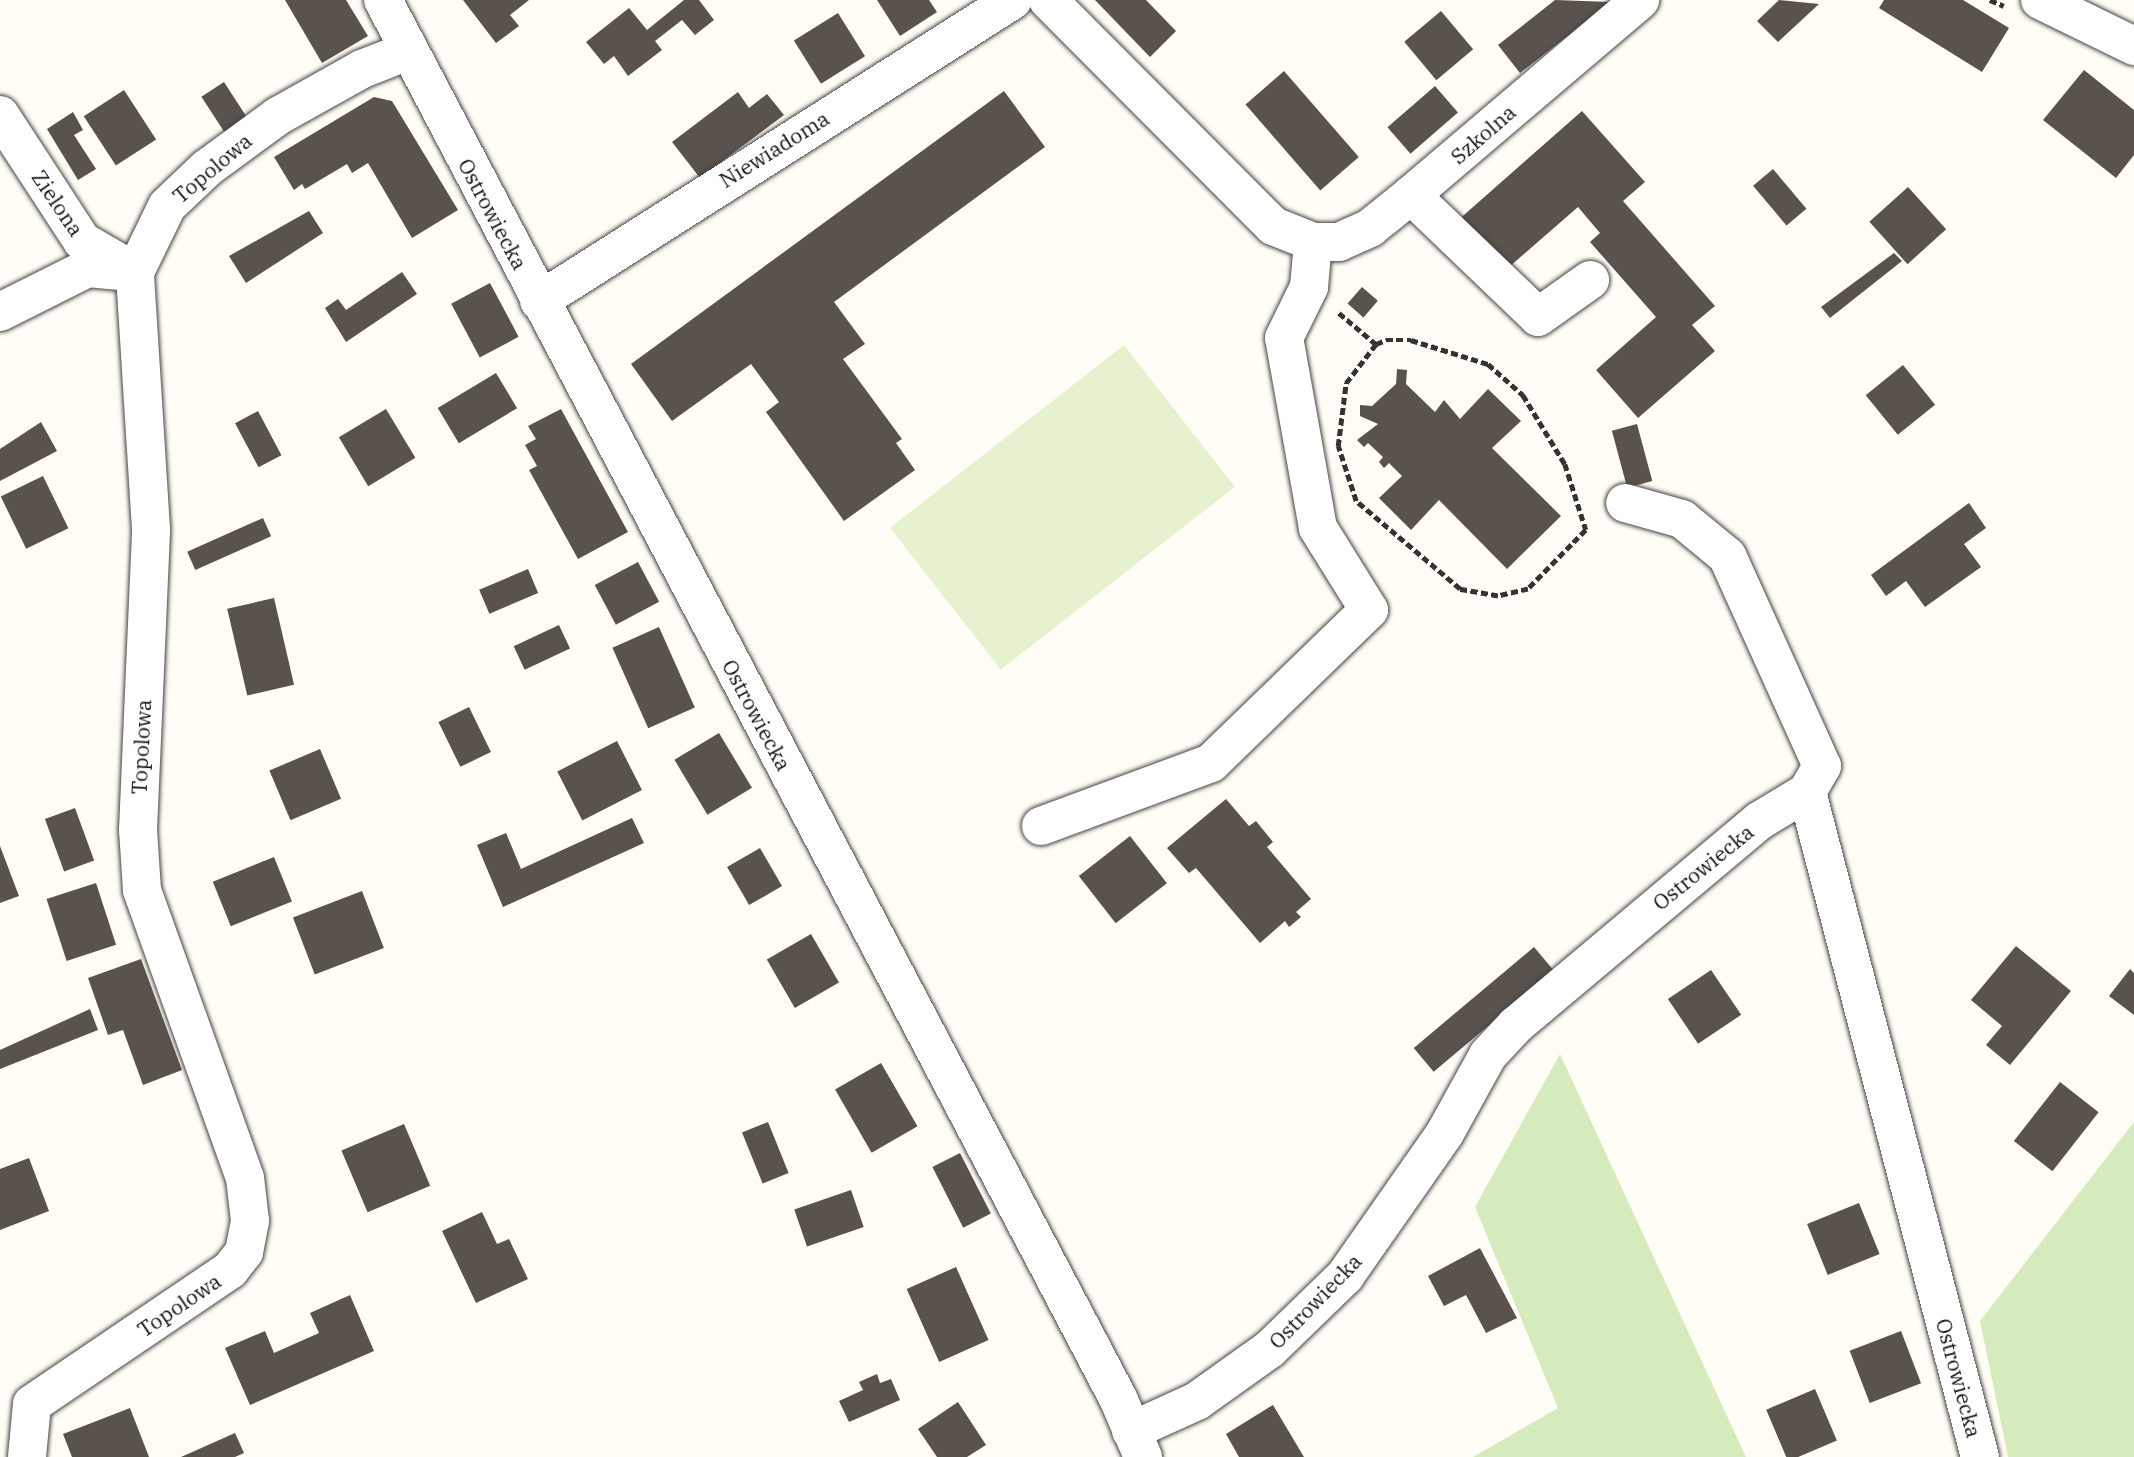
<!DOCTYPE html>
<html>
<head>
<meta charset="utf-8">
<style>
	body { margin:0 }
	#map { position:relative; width:2134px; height:1457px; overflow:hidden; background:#fffdf5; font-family:"IBM Plex Serif",serif }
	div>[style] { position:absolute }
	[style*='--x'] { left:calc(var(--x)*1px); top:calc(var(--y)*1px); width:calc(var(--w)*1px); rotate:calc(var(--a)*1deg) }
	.green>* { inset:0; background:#d5ebbd }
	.pitch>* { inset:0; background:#e6f2cf; transform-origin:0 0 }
	.building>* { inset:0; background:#5a524d; transform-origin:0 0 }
	.path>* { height:4.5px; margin-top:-2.25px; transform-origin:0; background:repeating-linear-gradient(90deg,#333 0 7px,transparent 0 10.5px) }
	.roads { filter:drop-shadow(0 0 2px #444) drop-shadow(0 0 2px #444) }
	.minor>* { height:38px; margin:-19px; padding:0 19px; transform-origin:19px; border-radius:19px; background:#fff }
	span { translate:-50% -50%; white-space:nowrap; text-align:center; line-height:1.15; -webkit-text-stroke:7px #fff; paint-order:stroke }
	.street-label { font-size:21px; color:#111 }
</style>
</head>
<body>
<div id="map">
	<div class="green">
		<div style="clip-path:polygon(1560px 1054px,1746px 1457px,1473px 1457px,1558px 1408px,1475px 1207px)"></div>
		<div style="clip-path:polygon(2134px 1122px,2134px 1457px,2008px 1457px,1980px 1321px)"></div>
	</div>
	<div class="pitch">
		<div style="left:1124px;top:345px;width:180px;height:297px;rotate:52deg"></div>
	</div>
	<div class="building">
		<div style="clip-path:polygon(285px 0,346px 0,368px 36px,322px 63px)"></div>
		<div style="clip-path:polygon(463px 0,529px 0,510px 15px,519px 26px,496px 43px)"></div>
		<div style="clip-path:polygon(684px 0,699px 0,714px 20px,695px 35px,682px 20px,655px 41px,662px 50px,628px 76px,614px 56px,604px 64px,586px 42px,629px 8px,647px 30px)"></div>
		<div style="clip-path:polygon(877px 0,929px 0,937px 12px,900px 36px)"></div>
		<div style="clip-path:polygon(1095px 0,1146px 0,1176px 31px,1150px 57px)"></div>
		<div style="clip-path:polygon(1555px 0,1611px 2px,1520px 73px,1498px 45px)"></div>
		<div style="clip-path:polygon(1779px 0,1819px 4px,1778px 42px,1757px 21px)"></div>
		<div style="clip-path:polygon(1884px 0,1963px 0,2009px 28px,1982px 72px,1879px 8px)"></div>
		<div style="left:1441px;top:11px;width:50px;height:48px;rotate:50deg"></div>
		<div style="left:838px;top:13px;width:51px;height:52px;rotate:58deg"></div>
		<div style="clip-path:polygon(2084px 70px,2134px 110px,2134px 155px,2116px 178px,2043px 120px)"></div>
		<div style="left:1284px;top:71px;width:114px;height:51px;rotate:49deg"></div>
		<div style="left:224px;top:82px;width:44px;height:27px;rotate:57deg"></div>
		<div style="left:1435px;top:86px;width:35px;height:63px;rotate:49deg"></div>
		<div style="left:124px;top:90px;width:59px;height:48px;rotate:57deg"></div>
		<div style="clip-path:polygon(1004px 91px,1045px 147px,834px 302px,865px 344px,843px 359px,902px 439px,896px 443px,915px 470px,844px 521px,766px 412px,779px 402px,751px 364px,672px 421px,631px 364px)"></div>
		<div style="clip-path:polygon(738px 92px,749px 108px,767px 94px,784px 115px,700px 178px,672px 142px)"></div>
		<div style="clip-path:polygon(374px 97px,392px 101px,458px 210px,412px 238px,368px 163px,352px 173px,347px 164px,305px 189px,302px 184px,294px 190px,274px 157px)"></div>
		<div style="clip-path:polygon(1582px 111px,1645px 182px,1623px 201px,1715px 306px,1692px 325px,1715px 351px,1638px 418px,1596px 370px,1656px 317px,1590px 242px,1600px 233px,1578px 207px,1501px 274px,1456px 222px)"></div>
		<div style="clip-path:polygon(73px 112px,83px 130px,74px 135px,96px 169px,78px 180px,47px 129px)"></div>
		<div style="left:1773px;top:169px;width:52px;height:26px;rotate:50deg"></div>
		<div style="left:1908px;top:187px;width:57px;height:52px;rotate:48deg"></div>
		<div style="clip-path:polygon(309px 211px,323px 233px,246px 283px,229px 256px)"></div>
		<div style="clip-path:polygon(1894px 253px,1902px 261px,1830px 318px,1821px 307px)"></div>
		<div style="clip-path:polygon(402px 272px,417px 294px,346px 342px,325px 308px,338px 299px,346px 310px)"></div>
		<div style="left:490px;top:283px;width:61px;height:44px;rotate:62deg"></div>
		<div style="left:1362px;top:287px;width:21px;height:22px;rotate:41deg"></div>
		<div style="left:1903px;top:365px;width:51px;height:48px;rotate:51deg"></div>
		<div style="clip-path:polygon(1397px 369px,1407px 370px,1406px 384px,1435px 412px,1444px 400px,1460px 419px,1488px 389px,1521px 421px,1492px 448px,1561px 516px,1507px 569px,1439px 500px,1411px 530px,1379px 498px,1402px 476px,1389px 463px,1384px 468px,1379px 462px,1383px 457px,1368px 443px,1364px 447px,1357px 440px,1378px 424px,1360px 416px,1360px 405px,1372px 406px,1396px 384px)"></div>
		<div style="left:496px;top:373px;width:41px;height:68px;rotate:59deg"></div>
		<div style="left:386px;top:409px;width:57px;height:55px;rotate:59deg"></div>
		<div style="clip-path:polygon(561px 409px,628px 532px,578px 559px,529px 470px,537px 466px,525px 445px,536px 439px,528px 426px)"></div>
		<div style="left:258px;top:411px;width:50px;height:26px;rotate:62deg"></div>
		<div style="clip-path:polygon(41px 422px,57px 451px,0 481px,0 449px)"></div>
		<div style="left:1637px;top:424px;width:59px;height:26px;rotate:75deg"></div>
		<div style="left:43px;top:476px;width:58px;height:47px;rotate:64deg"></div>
		<div style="clip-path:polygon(1969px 503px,1986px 528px,1964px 544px,1981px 567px,1925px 607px,1906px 581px,1886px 596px,1871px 575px)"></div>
		<div style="left:263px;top:518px;width:20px;height:83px;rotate:66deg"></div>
		<div style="left:638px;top:562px;width:45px;height:49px;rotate:62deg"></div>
		<div style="left:528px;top:569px;width:26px;height:53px;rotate:67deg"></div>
		<div style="left:274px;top:598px;width:89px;height:48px;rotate:77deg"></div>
		<div style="left:559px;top:625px;width:26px;height:50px;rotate:65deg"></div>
		<div style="left:659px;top:627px;width:88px;height:51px;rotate:66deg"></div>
		<div style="left:469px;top:707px;width:50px;height:34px;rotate:64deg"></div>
		<div style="left:719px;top:733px;width:64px;height:52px;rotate:59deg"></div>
		<div style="left:617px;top:741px;width:55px;height:67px;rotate:63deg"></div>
		<div style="left:320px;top:749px;width:54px;height:55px;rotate:67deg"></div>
		<div style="clip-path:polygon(1226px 799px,1249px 826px,1256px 821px,1273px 842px,1267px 847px,1311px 899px,1296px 912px,1301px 917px,1289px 927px,1285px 921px,1260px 943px,1196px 868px,1189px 873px,1167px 848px)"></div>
		<div style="left:75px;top:808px;width:56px;height:32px;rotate:70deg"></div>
		<div style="clip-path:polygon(632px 818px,644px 843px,503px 907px,477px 845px,506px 833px,521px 869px)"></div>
		<div style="left:1130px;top:836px;width:60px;height:65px;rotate:52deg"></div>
		<div style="clip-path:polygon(0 846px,19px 896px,0 903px)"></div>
		<div style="left:760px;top:848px;width:44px;height:38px;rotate:60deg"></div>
		<div style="left:274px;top:857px;width:48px;height:66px;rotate:68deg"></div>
		<div style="left:96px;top:883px;width:65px;height:52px;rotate:72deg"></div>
		<div style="left:362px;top:891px;width:61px;height:74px;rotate:69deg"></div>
		<div style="left:811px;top:934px;width:56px;height:51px;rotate:60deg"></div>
		<div style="clip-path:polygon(2016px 946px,2071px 991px,2010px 1065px,1986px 1045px,2002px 1026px,1971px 1000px)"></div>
		<div style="left:1534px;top:947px;width:31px;height:157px;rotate:50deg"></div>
		<div style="clip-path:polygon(141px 959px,182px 1070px,143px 1085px,123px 1030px,108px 1035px,88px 978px)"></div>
		<div style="clip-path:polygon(2130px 969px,2134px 973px,2134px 1015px,2109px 996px)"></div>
		<div style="left:1711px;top:970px;width:54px;height:52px;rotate:56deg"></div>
		<div style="clip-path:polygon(90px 1009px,98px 1030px,0 1069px,0 1050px)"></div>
		<div style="left:881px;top:1063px;width:73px;height:53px;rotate:60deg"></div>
		<div style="left:2060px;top:1082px;width:49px;height:75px;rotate:38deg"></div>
		<div style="left:768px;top:1122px;width:55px;height:28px;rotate:68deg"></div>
		<div style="left:404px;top:1124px;width:67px;height:68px;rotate:67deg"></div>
		<div style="left:960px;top:1153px;width:68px;height:31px;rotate:63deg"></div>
		<div style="clip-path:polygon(29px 1158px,49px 1211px,0 1230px,0 1169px)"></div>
		<div style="left:851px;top:1190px;width:39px;height:60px;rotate:71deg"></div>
		<div style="left:1859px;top:1203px;width:55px;height:56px;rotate:68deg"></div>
		<div style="clip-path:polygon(482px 1212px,497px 1244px,509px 1239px,528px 1279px,476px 1303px,442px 1231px)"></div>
		<div style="clip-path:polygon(1480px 1248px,1517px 1318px,1486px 1333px,1466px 1295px,1444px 1306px,1428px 1276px)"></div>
		<div style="left:956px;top:1267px;width:80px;height:54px;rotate:66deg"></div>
		<div style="clip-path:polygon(350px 1295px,374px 1351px,250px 1405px,225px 1348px,265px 1331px,274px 1353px,319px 1333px,310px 1313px)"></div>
		<div style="left:1901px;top:1331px;width:56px;height:55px;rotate:69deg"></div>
		<div style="clip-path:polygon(877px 1374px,880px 1383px,891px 1379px,900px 1400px,849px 1422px,839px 1401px,863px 1390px,859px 1382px)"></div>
		<div style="left:1815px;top:1389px;width:56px;height:53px;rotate:67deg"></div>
		<div style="clip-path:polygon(958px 1402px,986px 1445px,967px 1457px,937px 1457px,918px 1429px)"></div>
		<div style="clip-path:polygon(1273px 1405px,1304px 1457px,1239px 1457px,1226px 1434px)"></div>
		<div style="clip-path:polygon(130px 1408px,149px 1457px,72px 1457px,63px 1434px)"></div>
		<div style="clip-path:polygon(235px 1433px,244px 1453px,235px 1457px,181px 1457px)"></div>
	</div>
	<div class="path">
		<div style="--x:1990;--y:0;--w:15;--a:23"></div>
		<div style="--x:1339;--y:313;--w:48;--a:40"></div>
		<div style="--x:1386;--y:340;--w:25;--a:0"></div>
		<div style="--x:1411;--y:340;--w:81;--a:17.3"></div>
		<div style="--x:1488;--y:364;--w:47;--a:41.5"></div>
		<div style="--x:1523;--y:395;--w:81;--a:58.7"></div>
		<div style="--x:1565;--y:464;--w:69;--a:72.3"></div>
		<div style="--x:1586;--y:530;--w:83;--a:134.5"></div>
		<div style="--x:1528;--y:589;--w:31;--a:167"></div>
		<div style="--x:1498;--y:596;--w:39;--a:-170"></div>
		<div style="--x:1460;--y:589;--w:136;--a:-139.8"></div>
		<div style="--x:1356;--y:501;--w:58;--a:-108.1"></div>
		<div style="--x:1338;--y:446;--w:64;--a:-82.8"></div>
		<div style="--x:1346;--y:383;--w:49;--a:-52.4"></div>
		<div style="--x:1376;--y:344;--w:11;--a:-22"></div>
	</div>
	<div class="roads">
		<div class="minor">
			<div style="--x:383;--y:0;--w:1579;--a:62.27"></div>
			<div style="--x:1118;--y:1398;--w:64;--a:67"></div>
			<div style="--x:1048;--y:0;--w:319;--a:45.1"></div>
			<div style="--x:1273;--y:226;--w:43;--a:21.8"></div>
			<div style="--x:1313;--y:242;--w:26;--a:0"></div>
			<div style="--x:1339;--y:242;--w:34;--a:-24"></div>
			<div style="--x:1370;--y:228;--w:53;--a:-38.8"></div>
			<div style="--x:1411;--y:195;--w:301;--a:-40.4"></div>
			<div style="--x:2040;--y:0;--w:105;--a:26.1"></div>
			<div style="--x:0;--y:115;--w:150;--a:56.9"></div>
			<div style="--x:82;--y:241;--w:61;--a:30.3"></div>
			<div style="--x:1411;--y:195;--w:176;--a:43.8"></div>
			<div style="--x:1538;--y:317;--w:64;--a:-35.4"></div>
			<div style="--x:539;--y:301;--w:561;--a:-32.42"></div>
			<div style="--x:0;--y:312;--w:98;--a:-26.6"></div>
			<div style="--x:88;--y:268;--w:43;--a:5.3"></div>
			<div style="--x:1807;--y:792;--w:687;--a:75.42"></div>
			<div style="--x:1041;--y:826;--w:181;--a:-20.3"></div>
			<div style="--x:1211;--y:763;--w:220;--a:-44.1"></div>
			<div style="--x:1369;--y:610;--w:97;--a:-121.9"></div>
			<div style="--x:1318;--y:528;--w:193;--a:-100.1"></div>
			<div style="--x:1284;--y:338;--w:57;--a:-63.9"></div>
			<div style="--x:1309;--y:287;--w:45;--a:-84.9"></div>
			<div style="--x:1131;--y:1431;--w:72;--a:-24.4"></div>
			<div style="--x:1197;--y:1401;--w:90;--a:-35.5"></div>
			<div style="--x:1270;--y:1349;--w:105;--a:-44.2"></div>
			<div style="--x:1345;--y:1276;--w:174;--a:-55"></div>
			<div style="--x:1445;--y:1133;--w:89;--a:-61.1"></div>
			<div style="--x:1488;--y:1055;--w:41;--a:-47"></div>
			<div style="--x:1516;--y:1025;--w:317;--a:-40"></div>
			<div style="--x:1759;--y:821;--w:56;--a:-31.1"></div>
			<div style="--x:1807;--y:792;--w:30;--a:-60"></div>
			<div style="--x:1822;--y:766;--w:230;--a:-114.3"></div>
			<div style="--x:1727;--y:556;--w:58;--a:-140.6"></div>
			<div style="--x:1682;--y:519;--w:59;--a:-164.3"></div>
			<div style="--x:27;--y:1457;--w:53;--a:-84.6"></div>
			<div style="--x:32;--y:1404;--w:239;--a:-34.1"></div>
			<div style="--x:230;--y:1270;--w:23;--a:-52"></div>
			<div style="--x:244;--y:1252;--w:32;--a:-79"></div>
			<div style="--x:250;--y:1221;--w:43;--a:-96.6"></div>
			<div style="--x:245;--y:1178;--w:306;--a:-109.7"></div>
			<div style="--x:142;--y:890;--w:60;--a:-93.8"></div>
			<div style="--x:138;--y:830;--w:301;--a:-87.5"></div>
			<div style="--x:151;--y:529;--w:257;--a:-93.6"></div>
			<div style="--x:135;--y:272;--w:73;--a:-64.1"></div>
			<div style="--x:167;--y:206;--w:55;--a:-43.5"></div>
			<div style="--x:207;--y:168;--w:88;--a:-36.2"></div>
			<div style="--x:278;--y:116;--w:96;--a:-29.2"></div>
			<div style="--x:362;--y:69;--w:49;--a:-21.4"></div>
		</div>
	</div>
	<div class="street-label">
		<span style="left:1483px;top:134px;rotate:-41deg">Szkolna</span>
		<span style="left:774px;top:149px;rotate:-32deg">Niewiadoma</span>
		<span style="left:212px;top:168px;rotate:-40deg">Topolowa</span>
		<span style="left:58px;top:203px;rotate:56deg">Zielona</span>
		<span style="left:493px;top:214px;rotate:62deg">Ostrowiecka</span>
		<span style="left:757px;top:715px;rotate:62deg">Ostrowiecka</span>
		<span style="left:141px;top:747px;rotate:-87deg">Topolowa</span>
		<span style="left:1703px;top:867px;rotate:-39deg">Ostrowiecka</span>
		<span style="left:1315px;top:1301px;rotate:-46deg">Ostrowiecka</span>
		<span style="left:179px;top:1305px;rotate:-34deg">Topolowa</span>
		<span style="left:1959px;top:1378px;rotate:75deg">Ostrowiecka</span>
	</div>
</div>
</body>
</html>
